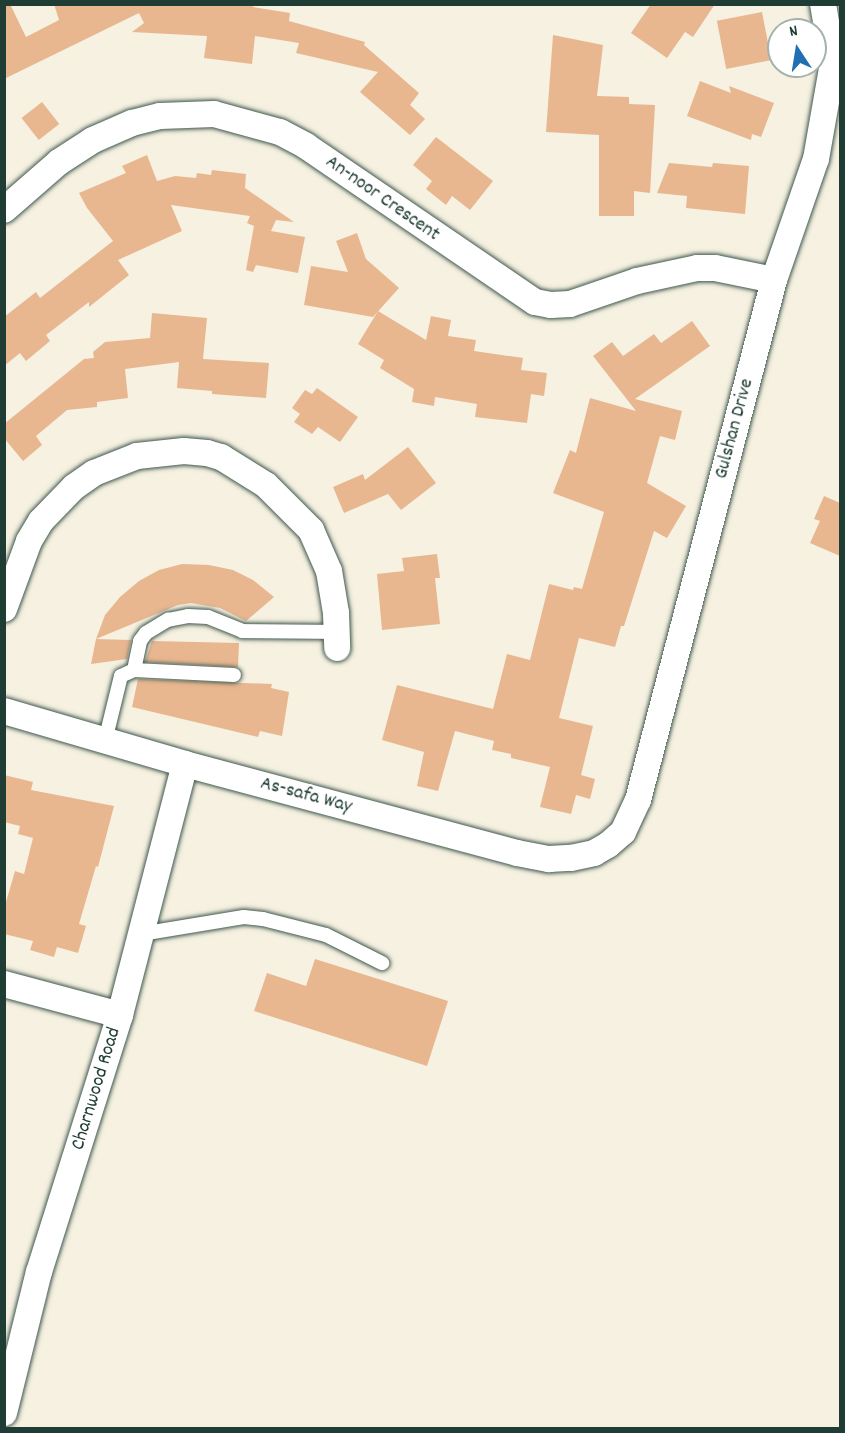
<!DOCTYPE html>
<html>
<head>
<meta charset="utf-8">
<style>
	body { margin:0 }
	#map { position:relative; width:845px; height:1433px; overflow:hidden; background:#f6f1e1; font-family:Dekko,sans-serif }
	div>[style] { position:absolute }
	[style*='--x'] { left:calc(var(--x)*1px); top:calc(var(--y)*1px); width:calc(var(--w)*1px); rotate:calc(var(--a)*1deg) }
	.building>* { inset:0; background:#e8b790; transform-origin:0 0 }
	.roads { filter:drop-shadow(0 0 2px #3f584e) drop-shadow(0 0 2px #3f584e) }
	.service>* { height:14px; margin:-7px; padding:0 7px; transform-origin:7px; border-radius:7px; background:#fff }
	.minor>* { height:26px; margin:-13px; padding:0 13px; transform-origin:13px; border-radius:13px; background:#fff }
	span { translate:-50% -50%; white-space:nowrap; text-align:center; line-height:1.15; -webkit-text-stroke:4.5px #fff; paint-order:stroke }
	.street-label { font-size:20px; color:#1f3d34 }
	.frame { position:absolute; inset:0; border:6px solid #1f3d34; pointer-events:none }
	.north { position:absolute; left:767px; top:18px; width:60px; height:60px; box-sizing:border-box; background:#fff; border:2px solid #a5b1ae; border-radius:50%; rotate:348deg; font-size:16px; font-weight:700; line-height:24px; text-align:center; color:#1f3d34 }
	.north::after { content:''; display:block; margin:auto; width:21px; height:27px; background:#1f6fb2; clip-path:polygon(50% 0,100% 100%,50% 72%,0 100%) }
</style>
</head>
<body>
<div id="map">
	<div class="building">
		<div style="clip-path:polygon(4px 4px,10px 4px,26px 37px,59px 20px,54px 4px,254px 4px,253px 7px,290px 13px,289px 21px,365px 42px,364px 45px,419px 93px,410px 105px,425px 119px,410px 135px,360px 92px,378px 72px,296px 53px,299px 43px,255px 36px,252px 64px,204px 58px,207px 36px,132px 32px,144px 23px,139px 13px,4px 79px)"></div>
		<div style="clip-path:polygon(651px 4px,715px 4px,693px 37px,685px 32px,667px 58px,631px 33px)"></div>
		<div style="left:762px;top:12px;width:49px;height:46px;rotate:79deg"></div>
		<div style="clip-path:polygon(553px 35px,603px 45px,597px 96px,629px 97px,629px 104px,655px 105px,650px 193px,634px 191px,634px 216px,599px 216px,599px 135px,546px 132px)"></div>
		<div style="clip-path:polygon(700px 81px,731px 93px,729px 86px,774px 103px,761px 137px,752px 134px,751px 140px,687px 116px)"></div>
		<div style="left:42px;top:102px;width:28px;height:26px;rotate:52deg"></div>
		<div style="clip-path:polygon(436px 137px,493px 181px,470px 210px,452px 196px,446px 205px,426px 189px,432px 181px,413px 165px)"></div>
		<div style="clip-path:polygon(147px 155px,157px 181px,175px 176px,196px 178px,197px 173px,211px 175px,212px 170px,246px 174px,245px 188px,294px 222px,276px 220px,271px 231px,305px 237px,298px 273px,256px 265px,253px 272px,246px 270px,254px 226px,247px 223px,250px 216px,171px 205px,182px 231px,118px 260px,129px 275px,89px 307px,89px 302px,46px 335px,50px 341px,26px 361px,20px 353px,4px 366px,4px 317px,36px 292px,40px 298px,113px 241px,87px 208px,79px 193px,126px 173px,122px 166px)"></div>
		<div style="clip-path:polygon(669px 163px,712px 167px,713px 163px,749px 166px,745px 214px,686px 208px,687px 196px,657px 193px)"></div>
		<div style="clip-path:polygon(357px 233px,366px 259px,399px 288px,373px 317px,304px 305px,311px 266px,348px 272px,336px 241px)"></div>
		<div style="clip-path:polygon(378px 311px,426px 340px,431px 316px,451px 320px,448px 336px,476px 340px,474px 351px,523px 358px,521px 370px,547px 373px,544px 396px,531px 394px,527px 423px,475px 417px,477px 404px,435px 397px,434px 406px,412px 402px,414px 389px,380px 368px,384px 360px,358px 344px)"></div>
		<div style="clip-path:polygon(152px 313px,207px 318px,203px 359px,269px 363px,266px 398px,212px 394px,212px 391px,177px 388px,179px 362px,125px 369px,128px 398px,97px 402px,97px 407px,67px 410px,36px 436px,42px 445px,23px 461px,4px 438px,4px 424px,84px 359px,94px 358px,93px 352px,105px 342px,150px 338px)"></div>
		<div style="clip-path:polygon(692px 321px,710px 346px,635px 399px,682px 411px,675px 440px,660px 436px,647px 483px,686px 506px,667px 538px,654px 531px,624px 626px,621px 626px,615px 647px,579px 638px,559px 718px,593px 726px,581px 775px,595px 779px,590px 799px,576px 795px,571px 814px,540px 807px,550px 767px,511px 758px,511px 754px,492px 750px,494px 741px,455px 731px,438px 791px,417px 786px,424px 752px,382px 740px,397px 685px,493px 709px,507px 654px,530px 660px,549px 584px,573px 590px,574px 587px,582px 589px,604px 512px,553px 493px,570px 450px,576px 453px,590px 398px,636px 411px,593px 356px,612px 342px,623px 356px,654px 334px,661px 343px)"></div>
		<div style="clip-path:polygon(317px 388px,358px 417px,340px 442px,318px 427px,312px 434px,294px 422px,300px 414px,292px 408px,305px 390px,312px 394px)"></div>
		<div style="clip-path:polygon(408px 447px,436px 483px,401px 510px,388px 494px,344px 513px,333px 487px,363px 474px,365px 480px)"></div>
		<div style="clip-path:polygon(824px 496px,840px 503px,840px 556px,810px 543px,820px 521px,814px 519px)"></div>
		<div style="clip-path:polygon(437px 554px,440px 578px,435px 578px,440px 624px,382px 630px,377px 574px,404px 571px,402px 558px)"></div>
		<div style="clip-path:polygon(182px 564px,209px 565px,233px 570px,253px 580px,274px 597px,246px 621px,220px 608px,191px 603px,178px 605px,96px 639px,105px 615px,120px 597px,139px 581px,159px 570px)"></div>
		<div style="clip-path:polygon(96px 639px,131px 640px,127px 659px,91px 664px)"></div>
		<div style="clip-path:polygon(152px 641px,239px 643px,238px 667px,145px 662px)"></div>
		<div style="clip-path:polygon(138px 679px,272px 684px,271px 688px,289px 692px,282px 736px,260px 731px,258px 737px,132px 707px)"></div>
		<div style="clip-path:polygon(4px 775px,33px 782px,31px 790px,114px 806px,98px 867px,96px 866px,79px 924px,86px 926px,78px 953px,57px 947px,54px 957px,30px 950px,33px 941px,4px 934px,4px 909px,15px 871px,24px 874px,33px 838px,18px 834px,20px 826px,4px 822px)"></div>
		<div style="clip-path:polygon(315px 959px,448px 1001px,427px 1066px,254px 1011px,267px 973px,306px 986px)"></div>
	</div>
	<div class="roads">
		<div class="service">
			<div style="--x:134;--y:670;--w:100;--a:2.9"></div>
			<div style="--x:105;--y:741;--w:67;--a:-76.2"></div>
			<div style="--x:121;--y:676;--w:14;--a:-25"></div>
			<div style="--x:134;--y:670;--w:30;--a:-78"></div>
			<div style="--x:140;--y:641;--w:10;--a:-53"></div>
			<div style="--x:146;--y:633;--w:26;--a:-31"></div>
			<div style="--x:168;--y:620;--w:20;--a:-11"></div>
			<div style="--x:188;--y:616;--w:20;--a:3"></div>
			<div style="--x:208;--y:617;--w:37;--a:22"></div>
			<div style="--x:242;--y:631;--w:95;--a:0.6"></div>
			<div style="--x:141;--y:934;--w:104;--a:-9.4"></div>
			<div style="--x:244;--y:917;--w:19;--a:6"></div>
			<div style="--x:263;--y:919;--w:65;--a:14.3"></div>
			<div style="--x:326;--y:935;--w:63;--a:26.6"></div>
		</div>
		<div class="minor">
			<div style="--x:4;--y:210;--w:73;--a:-41.1"></div>
			<div style="--x:59;--y:162;--w:40;--a:-32.9"></div>
			<div style="--x:93;--y:140;--w:43;--a:-23.6"></div>
			<div style="--x:132;--y:123;--w:29;--a:-14"></div>
			<div style="--x:160;--y:116;--w:54;--a:-2.1"></div>
			<div style="--x:214;--y:114;--w:68;--a:15.3"></div>
			<div style="--x:280;--y:132;--w:30;--a:28"></div>
			<div style="--x:306;--y:146;--w:277;--a:34.3"></div>
			<div style="--x:535;--y:302;--w:16;--a:11"></div>
			<div style="--x:551;--y:305;--w:19;--a:-3"></div>
			<div style="--x:570;--y:304;--w:71;--a:-18.9"></div>
			<div style="--x:637;--y:281;--w:61;--a:-12.2"></div>
			<div style="--x:697;--y:268;--w:18;--a:0"></div>
			<div style="--x:715;--y:268;--w:60;--a:11.5"></div>
			<div style="--x:4;--y:609;--w:72;--a:-69.8"></div>
			<div style="--x:29;--y:541;--w:23;--a:-59"></div>
			<div style="--x:41;--y:521;--w:47;--a:-45.9"></div>
			<div style="--x:74;--y:487;--w:24;--a:-35"></div>
			<div style="--x:94;--y:473;--w:46;--a:-21.6"></div>
			<div style="--x:137;--y:456;--w:47;--a:-6.1"></div>
			<div style="--x:184;--y:451;--w:23;--a:5"></div>
			<div style="--x:207;--y:453;--w:15;--a:16"></div>
			<div style="--x:221;--y:457;--w:53;--a:31.9"></div>
			<div style="--x:266;--y:485;--w:64;--a:45"></div>
			<div style="--x:311;--y:530;--w:45;--a:66.3"></div>
			<div style="--x:329;--y:571;--w:43;--a:80.5"></div>
			<div style="--x:336;--y:613;--w:35;--a:88"></div>
			<div style="--x:4;--y:711;--w:189;--a:16.3"></div>
			<div style="--x:185;--y:764;--w:344;--a:15"></div>
			<div style="--x:517;--y:853;--w:33;--a:11"></div>
			<div style="--x:549;--y:859;--w:22;--a:-3"></div>
			<div style="--x:571;--y:858;--w:24;--a:-12"></div>
			<div style="--x:594;--y:853;--w:16;--a:-30"></div>
			<div style="--x:608;--y:845;--w:20;--a:-41"></div>
			<div style="--x:623;--y:832;--w:35;--a:-65"></div>
			<div style="--x:638;--y:800;--w:537;--a:-75.34"></div>
			<div style="--x:774;--y:280;--w:128;--a:-70.9"></div>
			<div style="--x:816;--y:159;--w:97;--a:-80"></div>
			<div style="--x:833;--y:63;--w:60;--a:-99.6"></div>
			<div style="--x:4;--y:984;--w:120;--a:15"></div>
			<div style="--x:4;--y:1413;--w:145;--a:-76.1"></div>
			<div style="--x:39;--y:1272;--w:269;--a:-72.5"></div>
			<div style="--x:120;--y:1015;--w:259;--a:-75.5"></div>
		</div>
	</div>
	<div class="street-label">
		<span style="left:382px;top:199px;rotate:35deg">An-noor Crescent</span>
		<span style="left:735px;top:429px;rotate:-75deg">Gulshan Drive</span>
		<span style="left:306px;top:796px;rotate:15deg">As-safa Way</span>
		<span style="left:97px;top:1089px;rotate:-73deg">Charnwood Road</span>
	</div>
	<div class="frame"></div>
	<div class="north">N</div>
</div>
</body>
</html>
